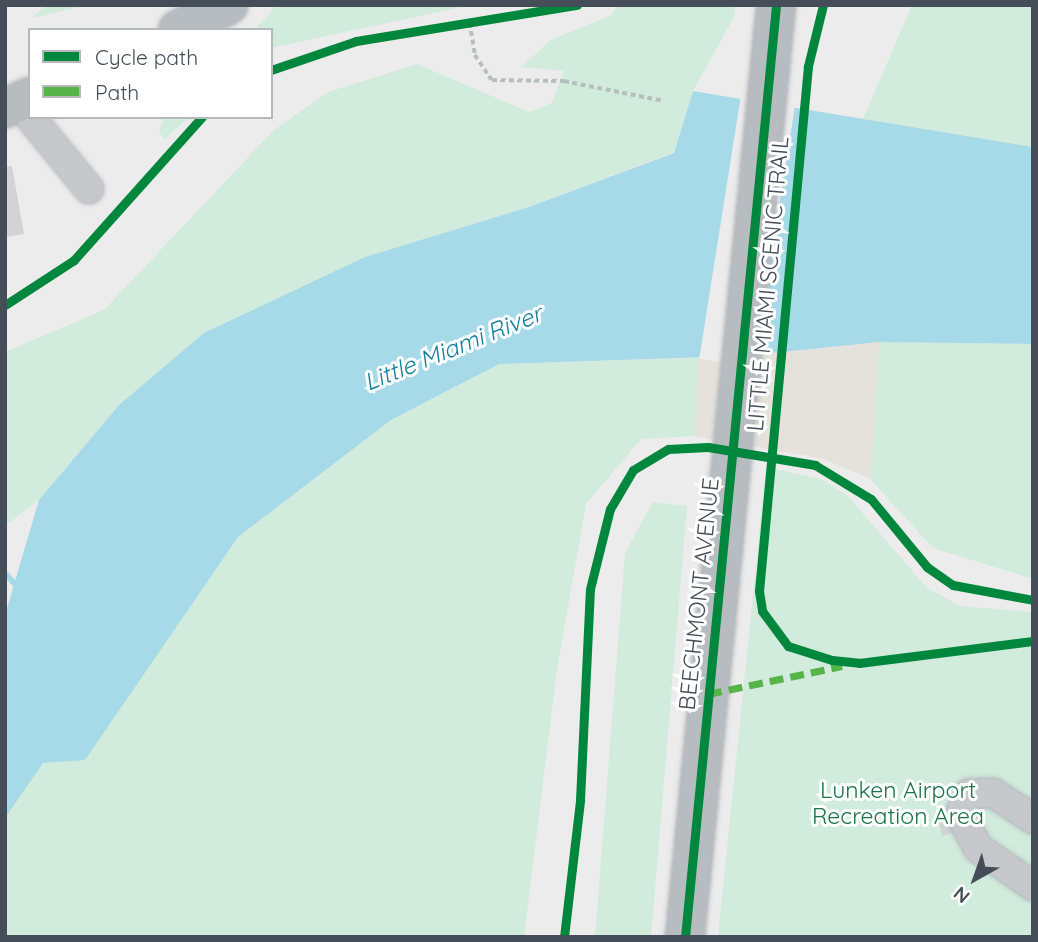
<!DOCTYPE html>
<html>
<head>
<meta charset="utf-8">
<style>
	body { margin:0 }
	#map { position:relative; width:1038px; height:942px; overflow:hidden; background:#edecec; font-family:Quicksand,sans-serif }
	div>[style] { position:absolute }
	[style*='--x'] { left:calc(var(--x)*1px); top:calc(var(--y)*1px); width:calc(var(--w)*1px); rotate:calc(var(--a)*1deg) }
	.green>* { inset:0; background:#d1ebdc }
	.sand>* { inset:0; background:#e5e2db }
	.water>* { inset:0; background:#a7dae8 }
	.pier>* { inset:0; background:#edecec; transform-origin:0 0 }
	.stream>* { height:6px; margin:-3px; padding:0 3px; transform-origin:3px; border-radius:3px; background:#a7dae8 }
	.building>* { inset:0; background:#d3d3d5; transform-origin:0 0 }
	.path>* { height:3.5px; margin-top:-1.75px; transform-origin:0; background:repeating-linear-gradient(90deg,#b5c0bc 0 5px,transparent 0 8.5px) }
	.roads { filter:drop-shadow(0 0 2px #b2b6bb) drop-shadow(0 0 2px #b2b6bb) }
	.minor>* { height:28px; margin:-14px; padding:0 14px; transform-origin:14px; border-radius:14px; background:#c6c8cb }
	.highway>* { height:38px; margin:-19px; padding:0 19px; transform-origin:19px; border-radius:19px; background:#b7bcc1 }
	.quiet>* { height:7px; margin-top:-3.5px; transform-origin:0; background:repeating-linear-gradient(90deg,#57b448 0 14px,transparent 0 21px) }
	.cycleway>* { height:9px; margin:-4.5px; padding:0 4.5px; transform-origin:4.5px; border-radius:4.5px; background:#00873e }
	span { translate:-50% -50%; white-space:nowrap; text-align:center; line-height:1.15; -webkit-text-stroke:6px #fff; paint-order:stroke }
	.street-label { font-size:23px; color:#454e58 }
	.park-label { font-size:23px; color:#1a7448 }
	.water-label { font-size:24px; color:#127f9d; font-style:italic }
	.frame { position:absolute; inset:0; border:7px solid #454e58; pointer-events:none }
	.legend { position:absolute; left:28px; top:28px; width:245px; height:91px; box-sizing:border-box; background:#fff; border:2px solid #b5b8bc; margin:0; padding:9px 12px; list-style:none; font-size:21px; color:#454e58 }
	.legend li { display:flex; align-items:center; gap:14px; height:35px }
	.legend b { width:35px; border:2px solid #b5b8bc }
	.north { position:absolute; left:940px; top:844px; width:70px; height:70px; -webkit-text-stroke:5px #fff; paint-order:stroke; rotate:220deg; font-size:19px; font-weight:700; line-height:28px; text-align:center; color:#454e58 }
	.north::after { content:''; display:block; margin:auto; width:24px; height:32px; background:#454e58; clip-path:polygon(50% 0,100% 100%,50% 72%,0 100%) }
</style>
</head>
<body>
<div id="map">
	<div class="green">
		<div style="clip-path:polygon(46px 5px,87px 5px,32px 18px)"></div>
		<div style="clip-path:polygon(277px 5px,471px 5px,271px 48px,271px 30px,254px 30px)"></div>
		<div style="clip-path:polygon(618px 5px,733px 5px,735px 15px,693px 91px,674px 152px,529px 207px,365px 257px,290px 297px,119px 405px,39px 500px,5px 526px,5px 352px,104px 310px,274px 130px,328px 92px,417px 64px,529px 112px,552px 103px,564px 71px,522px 67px,549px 41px,611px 15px)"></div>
		<div style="clip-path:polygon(912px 5px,1033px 5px,1033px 147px,863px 119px)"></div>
		<div style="clip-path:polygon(164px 117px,189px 117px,165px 139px,159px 132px)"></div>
		<div style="clip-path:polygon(879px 342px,1033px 344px,1033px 579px,933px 548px,871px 480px)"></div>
		<div style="clip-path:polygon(698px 358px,695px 436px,641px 439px,586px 504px,557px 669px,524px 937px,5px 937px,5px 812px,43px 763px,103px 731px,238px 537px,391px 420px,499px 364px)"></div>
		<div style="clip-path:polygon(766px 467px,821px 479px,847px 495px,927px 588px,960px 606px,1033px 612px,1033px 937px,718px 937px)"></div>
		<div style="clip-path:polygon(653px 502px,687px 506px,651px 937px,595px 937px,625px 553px)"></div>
	</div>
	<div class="sand">
		<div style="clip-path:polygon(879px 342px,871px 479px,824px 459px,695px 436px,698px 358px)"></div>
	</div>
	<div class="water">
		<div style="clip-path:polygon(693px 91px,1033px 147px,1033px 344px,879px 342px,742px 356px,499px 364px,391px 420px,238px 537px,85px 760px,43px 763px,5px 818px,5px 615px,39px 500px,119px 405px,204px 333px,365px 257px,529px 207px,674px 153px)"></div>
	</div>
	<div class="pier">
		<div style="left:741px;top:95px;width:55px;height:267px;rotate:9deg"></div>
	</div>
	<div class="stream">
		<div style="--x:5;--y:573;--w:27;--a:48"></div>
	</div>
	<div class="building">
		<div style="clip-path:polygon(12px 166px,24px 234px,5px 237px,5px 167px)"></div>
		<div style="left:956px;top:816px;width:16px;height:18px;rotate:76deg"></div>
	</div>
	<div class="path">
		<div style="--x:470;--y:23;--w:32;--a:81"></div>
		<div style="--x:475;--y:55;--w:30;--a:56"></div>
		<div style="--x:492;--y:80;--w:72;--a:0.8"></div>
		<div style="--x:564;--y:81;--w:102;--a:11.3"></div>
	</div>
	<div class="roads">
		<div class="minor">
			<div style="--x:30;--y:117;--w:93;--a:50.7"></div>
			<div style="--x:1033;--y:819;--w:48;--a:-147"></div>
			<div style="--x:993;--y:793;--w:24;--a:178"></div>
			<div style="--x:969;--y:794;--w:22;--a:114"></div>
			<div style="--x:960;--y:814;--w:38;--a:62"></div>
			<div style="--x:978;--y:848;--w:67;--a:34.6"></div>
		</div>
		<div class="highway">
			<div style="--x:178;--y:30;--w:56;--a:-26.6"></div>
			<div style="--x:5;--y:108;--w:27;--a:-24"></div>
			<div style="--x:685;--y:937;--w:936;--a:-84.42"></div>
		</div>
	</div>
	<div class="quiet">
		<div style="--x:708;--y:694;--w:137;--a:-11.8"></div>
	</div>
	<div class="cycleway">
		<div style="--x:823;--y:5;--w:63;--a:103.8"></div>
		<div style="--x:808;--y:66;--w:527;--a:95.33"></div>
		<div style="--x:759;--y:591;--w:20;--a:81"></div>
		<div style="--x:762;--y:611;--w:44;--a:53.4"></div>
		<div style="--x:788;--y:646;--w:46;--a:17.7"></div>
		<div style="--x:832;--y:660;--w:27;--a:6"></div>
		<div style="--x:859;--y:663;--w:175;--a:-7.2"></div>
		<div style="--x:271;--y:70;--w:90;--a:-18.8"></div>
		<div style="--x:356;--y:41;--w:224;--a:-9.3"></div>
		<div style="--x:5;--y:305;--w:82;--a:-33.1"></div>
		<div style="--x:74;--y:260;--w:192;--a:-48.2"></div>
		<div style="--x:564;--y:937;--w:138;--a:-83.3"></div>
		<div style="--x:580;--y:800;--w:211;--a:-87.3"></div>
		<div style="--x:590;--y:589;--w:82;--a:-76"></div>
		<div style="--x:610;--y:509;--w:45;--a:-59.5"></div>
		<div style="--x:633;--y:470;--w:41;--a:-31"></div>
		<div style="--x:668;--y:449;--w:40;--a:-2.9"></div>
		<div style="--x:708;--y:447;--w:109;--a:9.5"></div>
		<div style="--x:815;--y:465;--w:66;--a:31.3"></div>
		<div style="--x:871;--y:499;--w:88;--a:50.5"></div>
		<div style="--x:927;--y:567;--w:32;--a:35"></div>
		<div style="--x:953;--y:585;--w:81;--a:10.6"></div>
		<div style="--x:685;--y:937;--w:936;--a:-84.42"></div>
	</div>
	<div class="street-label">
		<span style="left:768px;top:284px;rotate:-85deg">LITTLE MIAMI SCENIC TRAIL</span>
		<span style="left:699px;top:594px;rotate:-84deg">BEECHMONT AVENUE</span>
	</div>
	<div class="park-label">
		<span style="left:898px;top:803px">Lunken Airport<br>Recreation Area</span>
	</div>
	<div class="water-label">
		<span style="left:453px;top:348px;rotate:-22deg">Little Miami River</span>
	</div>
	<div class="frame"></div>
	<ul class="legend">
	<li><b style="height:9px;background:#00873e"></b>Cycle path</li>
	<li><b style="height:9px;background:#57b448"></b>Path</li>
	</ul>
	<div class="north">N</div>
</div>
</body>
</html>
